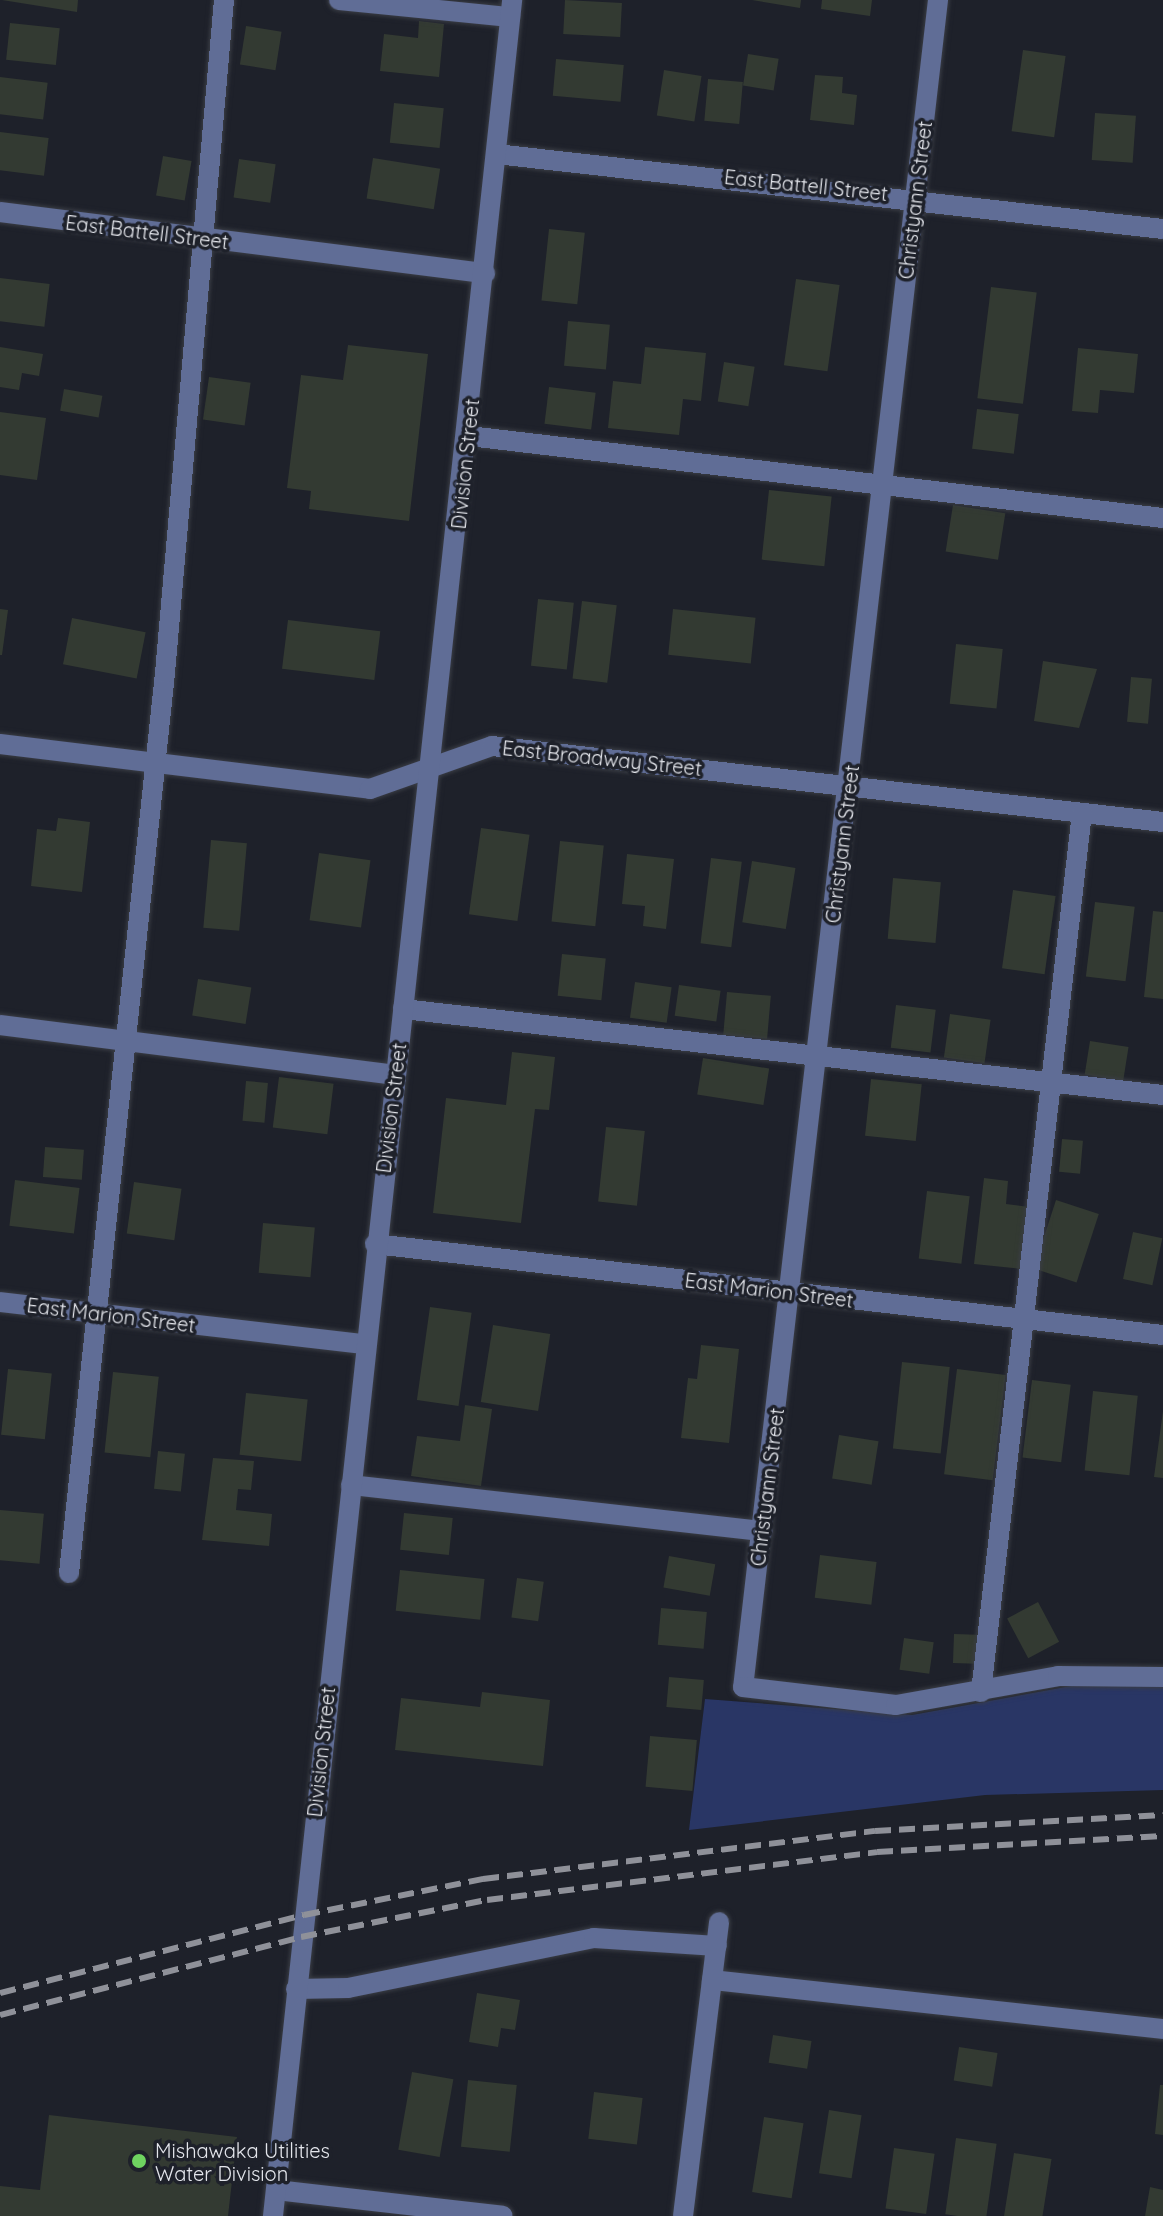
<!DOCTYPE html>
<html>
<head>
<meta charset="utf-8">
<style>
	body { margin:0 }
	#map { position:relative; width:1163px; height:2216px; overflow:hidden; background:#1e212a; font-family:Quicksand,sans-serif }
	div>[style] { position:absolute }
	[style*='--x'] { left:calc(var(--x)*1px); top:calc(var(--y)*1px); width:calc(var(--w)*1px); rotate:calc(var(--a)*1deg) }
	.green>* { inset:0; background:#293665 }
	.building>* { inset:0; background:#333a32; transform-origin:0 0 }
	.roads { filter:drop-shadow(0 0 2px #3a3d45) drop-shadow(0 0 2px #3a3d45) }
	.minor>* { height:20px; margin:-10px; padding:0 10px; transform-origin:10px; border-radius:10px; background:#606d96 }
	.rail>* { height:6px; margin-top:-3px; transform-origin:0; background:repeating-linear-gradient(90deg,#8f9199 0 16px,transparent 0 24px) }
	.dots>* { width:22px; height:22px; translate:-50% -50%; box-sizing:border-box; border:4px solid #1e212a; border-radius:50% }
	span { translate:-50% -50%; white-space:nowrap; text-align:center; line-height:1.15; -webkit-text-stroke:7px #1e212a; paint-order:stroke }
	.street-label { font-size:20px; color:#e4e6ec }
	.poi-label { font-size:20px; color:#e4e6ec }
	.left { translate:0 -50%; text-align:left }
</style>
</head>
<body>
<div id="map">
	<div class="green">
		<div style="clip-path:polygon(1082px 1684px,1163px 1686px,1163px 1790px,985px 1795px,689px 1830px,705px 1699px,912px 1715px)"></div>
	</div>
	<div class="building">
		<div style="clip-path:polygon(2px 0,78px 0,77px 12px)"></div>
		<div style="left:565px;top:0;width:57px;height:34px;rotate:3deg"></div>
		<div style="clip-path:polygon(752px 0,801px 0,800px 8px)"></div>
		<div style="clip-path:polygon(822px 0,872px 0,870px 16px,821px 9px)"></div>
		<div style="clip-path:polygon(419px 21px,444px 24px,439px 77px,380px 71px,384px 34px,418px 38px)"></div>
		<div style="left:10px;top:23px;width:50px;height:37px;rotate:6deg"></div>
		<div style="left:246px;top:26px;width:36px;height:39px;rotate:9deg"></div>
		<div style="left:1023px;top:50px;width:43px;height:82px;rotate:8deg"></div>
		<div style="left:748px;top:54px;width:31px;height:32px;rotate:9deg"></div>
		<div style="left:556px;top:59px;width:68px;height:37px;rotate:5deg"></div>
		<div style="left:664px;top:70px;width:38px;height:46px;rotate:9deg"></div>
		<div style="clip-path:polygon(815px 75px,843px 77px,842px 93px,857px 95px,854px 125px,810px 120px)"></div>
		<div style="left:0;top:77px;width:48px;height:37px;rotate:7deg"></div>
		<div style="left:708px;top:79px;width:35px;height:42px;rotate:5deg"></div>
		<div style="left:394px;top:103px;width:50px;height:40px;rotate:6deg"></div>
		<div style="left:1095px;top:113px;width:41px;height:47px;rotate:4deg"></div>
		<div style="left:0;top:132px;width:49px;height:38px;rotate:7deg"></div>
		<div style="left:163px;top:156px;width:29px;height:40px;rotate:10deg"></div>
		<div style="left:373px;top:158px;width:68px;height:41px;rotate:9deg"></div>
		<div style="left:239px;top:159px;width:37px;height:39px;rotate:8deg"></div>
		<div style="left:549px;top:229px;width:36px;height:72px;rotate:6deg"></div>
		<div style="left:0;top:278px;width:50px;height:43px;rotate:7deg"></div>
		<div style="left:796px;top:279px;width:44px;height:87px;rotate:8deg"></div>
		<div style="left:991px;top:287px;width:46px;height:112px;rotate:7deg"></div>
		<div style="left:568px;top:321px;width:42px;height:45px;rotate:5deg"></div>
		<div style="clip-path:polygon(348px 345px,428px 354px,409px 521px,309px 509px,311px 491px,287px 488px,301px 375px,343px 380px)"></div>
		<div style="clip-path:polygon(0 347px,43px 354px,39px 376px,22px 373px,19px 390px,0 387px)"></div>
		<div style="clip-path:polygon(645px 347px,706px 353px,701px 401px,683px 399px,679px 435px,608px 428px,613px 381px,641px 384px)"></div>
		<div style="clip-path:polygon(1078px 348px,1138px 354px,1134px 393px,1100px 390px,1098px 413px,1072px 411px)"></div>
		<div style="left:724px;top:362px;width:31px;height:40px;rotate:9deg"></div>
		<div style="left:209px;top:377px;width:42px;height:43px;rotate:8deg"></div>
		<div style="left:549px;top:387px;width:47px;height:37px;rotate:7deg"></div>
		<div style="left:64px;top:389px;width:39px;height:22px;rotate:10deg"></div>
		<div style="left:977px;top:409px;width:42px;height:40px;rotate:7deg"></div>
		<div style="clip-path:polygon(0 412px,46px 418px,37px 480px,0 475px)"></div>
		<div style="left:769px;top:490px;width:63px;height:70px;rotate:6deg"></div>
		<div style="left:953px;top:505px;width:53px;height:47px;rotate:9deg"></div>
		<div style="left:538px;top:599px;width:36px;height:67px;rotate:6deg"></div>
		<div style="left:582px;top:601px;width:35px;height:78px;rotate:7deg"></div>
		<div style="clip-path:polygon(0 609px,8px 610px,2px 655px,0 655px)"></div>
		<div style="left:673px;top:609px;width:83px;height:46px;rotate:6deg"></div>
		<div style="left:72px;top:618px;width:75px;height:47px;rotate:11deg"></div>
		<div style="left:288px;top:620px;width:93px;height:49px;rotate:7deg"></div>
		<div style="left:956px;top:644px;width:47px;height:60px;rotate:6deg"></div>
		<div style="clip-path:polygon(1043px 661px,1097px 669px,1079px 728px,1034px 721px)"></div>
		<div style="left:1131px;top:677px;width:21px;height:45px;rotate:5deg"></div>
		<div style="clip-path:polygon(58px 818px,90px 822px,82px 892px,31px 886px,37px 829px,56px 831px)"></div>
		<div style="left:481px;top:828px;width:49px;height:87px;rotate:8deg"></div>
		<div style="left:211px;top:840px;width:36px;height:88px;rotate:5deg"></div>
		<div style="left:560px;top:841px;width:44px;height:81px;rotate:6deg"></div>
		<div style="left:319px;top:853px;width:52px;height:68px;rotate:8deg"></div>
		<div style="clip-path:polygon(627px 854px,674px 859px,666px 929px,643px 926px,645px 906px,622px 904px)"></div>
		<div style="left:711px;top:858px;width:31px;height:86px;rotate:7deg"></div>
		<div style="left:752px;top:861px;width:44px;height:62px;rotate:9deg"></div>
		<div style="left:893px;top:878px;width:48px;height:61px;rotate:5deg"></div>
		<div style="left:1013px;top:890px;width:43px;height:79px;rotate:8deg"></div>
		<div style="left:1095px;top:902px;width:40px;height:75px;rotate:7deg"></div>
		<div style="clip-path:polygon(1153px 911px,1163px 912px,1163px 999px,1144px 997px)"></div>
		<div style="left:562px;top:954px;width:44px;height:42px;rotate:6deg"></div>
		<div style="left:198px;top:979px;width:54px;height:37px;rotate:9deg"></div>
		<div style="left:635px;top:982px;width:37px;height:36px;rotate:8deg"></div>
		<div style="left:679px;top:985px;width:42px;height:31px;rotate:8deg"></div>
		<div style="left:727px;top:992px;width:44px;height:43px;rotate:5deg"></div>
		<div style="left:896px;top:1005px;width:40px;height:43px;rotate:7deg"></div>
		<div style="left:950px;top:1014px;width:41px;height:44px;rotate:8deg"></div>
		<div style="left:1090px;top:1041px;width:39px;height:34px;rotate:9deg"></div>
		<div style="clip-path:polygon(512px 1052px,555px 1057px,549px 1110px,535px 1109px,521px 1223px,433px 1213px,446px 1098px,506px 1105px)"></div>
		<div style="left:703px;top:1058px;width:67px;height:37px;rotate:9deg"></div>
		<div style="left:279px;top:1077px;width:55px;height:51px;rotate:7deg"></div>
		<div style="left:871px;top:1079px;width:51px;height:57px;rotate:6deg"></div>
		<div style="left:246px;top:1081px;width:22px;height:40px;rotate:5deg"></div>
		<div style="left:606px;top:1127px;width:39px;height:75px;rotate:6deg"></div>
		<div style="left:1062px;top:1139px;width:21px;height:33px;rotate:5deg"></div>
		<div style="left:45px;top:1147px;width:39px;height:30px;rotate:4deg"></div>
		<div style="clip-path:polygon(984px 1178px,1008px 1181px,1006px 1204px,1029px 1207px,1022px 1269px,974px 1264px)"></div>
		<div style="left:15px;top:1180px;width:65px;height:46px;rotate:7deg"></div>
		<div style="left:134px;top:1182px;width:48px;height:52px;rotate:8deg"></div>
		<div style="left:927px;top:1191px;width:43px;height:68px;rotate:7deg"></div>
		<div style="left:1056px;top:1200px;width:45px;height:72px;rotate:18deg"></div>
		<div style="left:263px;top:1223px;width:52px;height:50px;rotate:5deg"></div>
		<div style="left:1133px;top:1232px;width:30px;height:48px;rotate:12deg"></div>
		<div style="left:430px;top:1307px;width:42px;height:94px;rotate:8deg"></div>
		<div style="left:493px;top:1325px;width:58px;height:78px;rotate:9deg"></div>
		<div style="clip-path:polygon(701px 1345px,739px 1349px,729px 1443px,681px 1438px,688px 1378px,697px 1379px)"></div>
		<div style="left:902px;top:1362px;width:48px;height:87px;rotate:6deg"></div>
		<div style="left:8px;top:1369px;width:44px;height:66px;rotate:6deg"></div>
		<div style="left:957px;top:1369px;width:49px;height:106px;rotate:7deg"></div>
		<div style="left:113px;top:1372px;width:46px;height:81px;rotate:6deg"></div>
		<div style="left:1032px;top:1380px;width:39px;height:78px;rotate:7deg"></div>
		<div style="left:1093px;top:1391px;width:45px;height:80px;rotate:6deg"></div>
		<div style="left:246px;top:1393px;width:62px;height:62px;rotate:6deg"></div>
		<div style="clip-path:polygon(465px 1405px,492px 1409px,481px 1486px,411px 1476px,417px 1436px,460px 1441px)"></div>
		<div style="clip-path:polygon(1163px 1411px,1163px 1478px,1154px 1477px)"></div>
		<div style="left:839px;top:1435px;width:40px;height:44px;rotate:9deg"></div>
		<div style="left:158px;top:1451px;width:27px;height:38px;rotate:6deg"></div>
		<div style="clip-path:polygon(213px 1458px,254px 1461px,251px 1490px,238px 1489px,236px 1510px,272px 1514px,269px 1546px,202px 1540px)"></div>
		<div style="left:0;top:1510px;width:44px;height:50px;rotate:5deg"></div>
		<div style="left:404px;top:1513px;width:49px;height:37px;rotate:6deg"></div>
		<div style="left:820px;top:1555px;width:57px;height:43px;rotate:7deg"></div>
		<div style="left:669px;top:1556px;width:47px;height:32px;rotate:10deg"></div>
		<div style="left:400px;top:1570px;width:85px;height:41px;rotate:6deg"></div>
		<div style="left:517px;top:1578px;width:27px;height:40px;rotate:8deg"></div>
		<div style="left:1038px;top:1602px;width:45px;height:35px;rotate:62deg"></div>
		<div style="left:661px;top:1608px;width:46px;height:37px;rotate:5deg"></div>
		<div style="left:954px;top:1634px;width:23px;height:29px;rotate:2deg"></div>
		<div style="left:904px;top:1638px;width:30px;height:32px;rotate:8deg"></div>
		<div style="left:669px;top:1677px;width:35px;height:30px;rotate:5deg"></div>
		<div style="clip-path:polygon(482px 1692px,550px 1700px,543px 1766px,395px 1750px,401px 1698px,480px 1707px)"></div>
		<div style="left:650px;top:1736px;width:47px;height:51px;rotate:5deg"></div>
		<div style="clip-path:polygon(477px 1993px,520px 2000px,515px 2030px,501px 2028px,498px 2047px,469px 2042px)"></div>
		<div style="left:773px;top:2035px;width:39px;height:28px;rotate:9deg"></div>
		<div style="left:959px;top:2047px;width:39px;height:34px;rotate:9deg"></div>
		<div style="left:412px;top:2072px;width:42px;height:79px;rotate:10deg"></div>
		<div style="left:468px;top:2080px;width:49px;height:67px;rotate:6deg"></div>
		<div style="clip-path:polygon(1160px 2085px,1163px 2085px,1163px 2135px,1155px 2134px)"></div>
		<div style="left:594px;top:2092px;width:49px;height:47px;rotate:7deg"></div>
		<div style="left:829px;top:2110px;width:33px;height:64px;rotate:9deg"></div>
		<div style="clip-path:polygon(49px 2115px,237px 2137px,228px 2216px,0 2216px,0 2186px,40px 2190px)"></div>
		<div style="left:764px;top:2117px;width:40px;height:76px;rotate:9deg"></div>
		<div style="left:956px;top:2138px;width:41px;height:77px;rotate:8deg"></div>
		<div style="left:894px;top:2148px;width:41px;height:61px;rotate:8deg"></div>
		<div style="left:1014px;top:2153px;width:38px;height:64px;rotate:9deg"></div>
		<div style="clip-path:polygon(1150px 2187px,1163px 2190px,1163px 2216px,1145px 2216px)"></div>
	</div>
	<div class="roads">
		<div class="minor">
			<div style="--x:339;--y:0;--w:172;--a:5.7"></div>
			<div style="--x:938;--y:0;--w:1698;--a:96.59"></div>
			<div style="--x:743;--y:1687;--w:154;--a:6.7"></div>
			<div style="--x:896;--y:1705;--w:165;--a:-10.1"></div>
			<div style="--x:1058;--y:1676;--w:105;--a:0.5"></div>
			<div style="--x:496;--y:154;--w:671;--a:6.42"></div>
			<div style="--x:0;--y:212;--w:489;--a:7.2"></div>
			<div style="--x:469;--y:436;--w:699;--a:6.74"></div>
			<div style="--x:0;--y:744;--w:373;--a:6.9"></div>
			<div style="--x:370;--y:789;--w:129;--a:-19.4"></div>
			<div style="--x:492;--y:746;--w:675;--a:6.46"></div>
			<div style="--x:403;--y:1009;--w:765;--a:6.46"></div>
			<div style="--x:0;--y:1025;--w:399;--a:7.2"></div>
			<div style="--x:375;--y:1244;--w:793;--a:6.59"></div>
			<div style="--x:0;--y:1302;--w:367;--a:6.6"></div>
			<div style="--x:351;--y:1485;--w:414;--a:6.4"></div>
			<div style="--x:69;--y:1573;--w:905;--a:-83.91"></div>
			<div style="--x:165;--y:673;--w:676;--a:-84.99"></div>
			<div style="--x:981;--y:1692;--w:885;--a:-83.45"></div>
			<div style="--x:712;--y:1980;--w:454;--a:6.2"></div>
			<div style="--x:296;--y:1989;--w:52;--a:-1.1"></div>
			<div style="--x:348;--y:1988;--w:251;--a:-11.5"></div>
			<div style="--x:594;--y:1938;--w:123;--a:3.7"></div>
			<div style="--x:276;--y:2190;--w:228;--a:6.5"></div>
			<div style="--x:273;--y:2216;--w:2229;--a:-83.84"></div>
			<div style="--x:683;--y:2216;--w:296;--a:-83"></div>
		</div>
	</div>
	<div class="rail">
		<div style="--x:0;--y:1993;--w:314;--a:-14.4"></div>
		<div style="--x:304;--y:1915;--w:183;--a:-11.4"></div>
		<div style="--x:483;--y:1879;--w:395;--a:-7"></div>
		<div style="--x:875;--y:1831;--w:288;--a:-3.2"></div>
		<div style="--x:0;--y:2015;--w:311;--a:-14.5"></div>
		<div style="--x:301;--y:1937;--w:190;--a:-11.3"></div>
		<div style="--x:487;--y:1900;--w:393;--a:-7"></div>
		<div style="--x:877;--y:1852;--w:286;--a:-3.2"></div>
	</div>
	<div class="dots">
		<div style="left:139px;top:2161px;background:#6ed360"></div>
	</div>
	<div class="street-label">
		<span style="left:806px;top:185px;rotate:6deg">East Battell Street</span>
		<span style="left:915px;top:200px;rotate:-83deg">Christyann Street</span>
		<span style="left:147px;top:232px;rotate:7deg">East Battell Street</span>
		<span style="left:465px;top:464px;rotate:-84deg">Division Street</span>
		<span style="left:602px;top:758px;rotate:6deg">East Broadway Street</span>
		<span style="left:842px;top:844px;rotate:-83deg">Christyann Street</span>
		<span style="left:391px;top:1108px;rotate:-83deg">Division Street</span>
		<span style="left:769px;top:1290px;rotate:7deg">East Marion Street</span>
		<span style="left:111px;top:1315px;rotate:7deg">East Marion Street</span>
		<span style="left:767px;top:1487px;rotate:-83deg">Christyann Street</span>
		<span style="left:321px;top:1752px;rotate:-84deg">Division Street</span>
	</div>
	<div class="poi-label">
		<span class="left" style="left:155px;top:2162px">Mishawaka Utilities<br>Water Division</span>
	</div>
</div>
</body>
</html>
